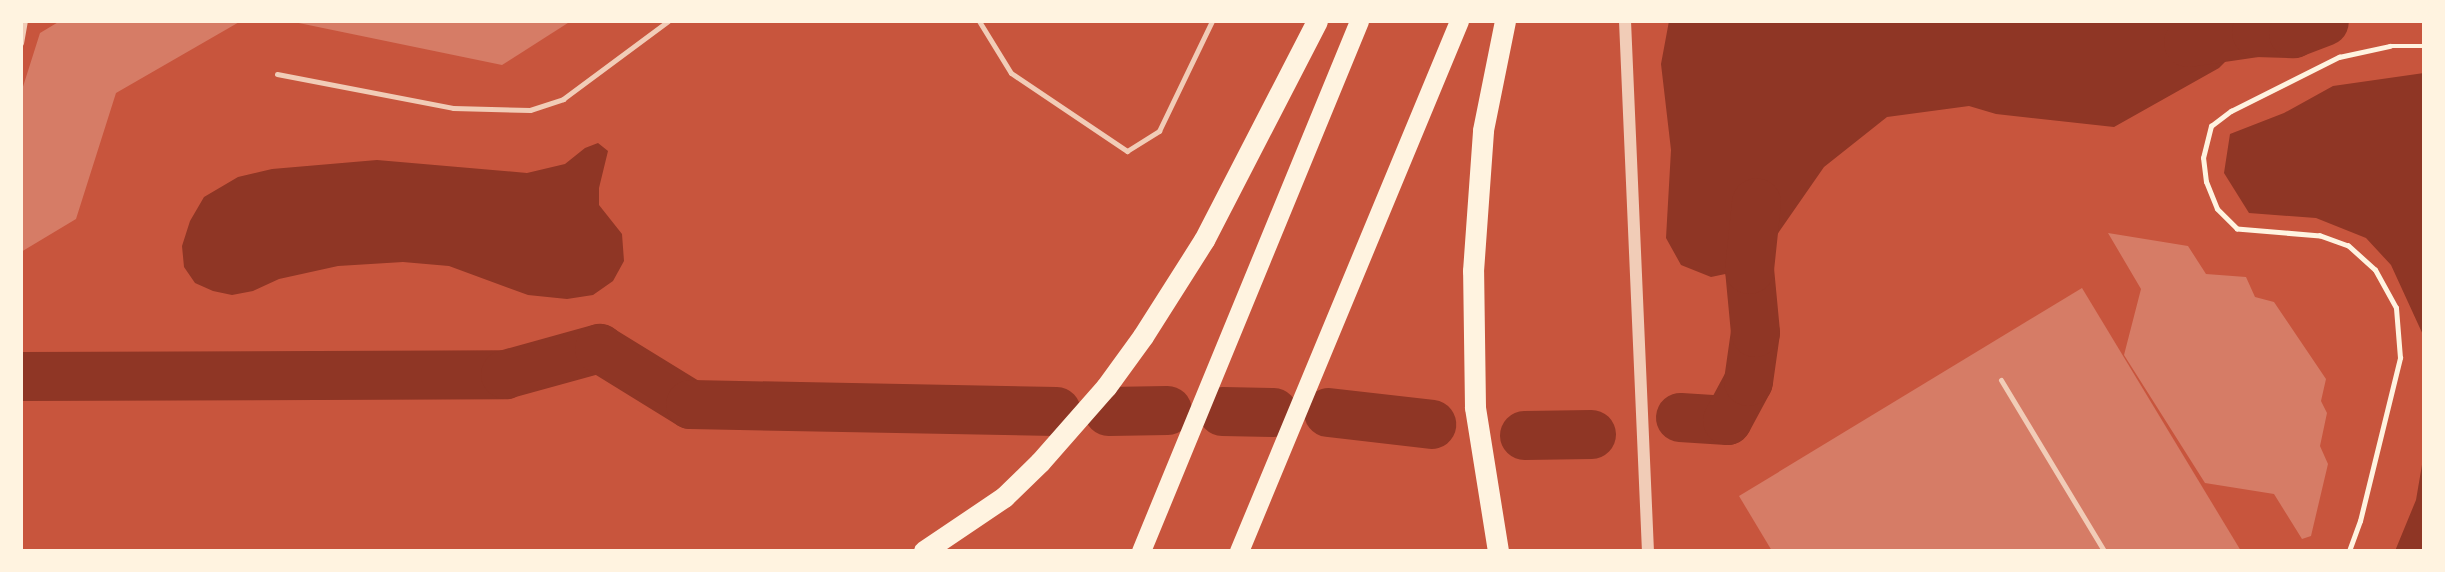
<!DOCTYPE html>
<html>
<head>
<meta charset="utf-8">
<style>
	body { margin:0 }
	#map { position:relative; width:2445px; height:572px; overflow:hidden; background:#c8553d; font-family:"Golos Text",sans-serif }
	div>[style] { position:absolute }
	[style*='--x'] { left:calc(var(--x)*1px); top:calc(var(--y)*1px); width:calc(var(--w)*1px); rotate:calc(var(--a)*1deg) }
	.water>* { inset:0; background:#8f3625 }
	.river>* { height:49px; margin:-24.5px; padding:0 24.5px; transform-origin:24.5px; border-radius:24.5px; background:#8f3625 }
	.building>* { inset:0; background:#d67c66 }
	.path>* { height:4.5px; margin:-2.25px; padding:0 2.25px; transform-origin:2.25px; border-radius:2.25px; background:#fff3e0 }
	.service>* { height:5px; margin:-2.5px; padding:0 2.5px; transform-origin:2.5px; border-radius:2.5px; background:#f1ccb7 }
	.tertiary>* { height:12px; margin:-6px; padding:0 6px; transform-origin:6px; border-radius:6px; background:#f1ccb7 }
	.trunk>* { height:19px; margin:-9.5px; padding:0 9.5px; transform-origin:9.5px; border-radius:9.5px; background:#fff3e0 }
	.motorway>* { height:21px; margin:-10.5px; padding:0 10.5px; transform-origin:10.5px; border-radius:10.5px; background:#fff3e0 }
	span { translate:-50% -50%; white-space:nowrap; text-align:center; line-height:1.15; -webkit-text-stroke:7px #fff3e0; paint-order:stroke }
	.frame { position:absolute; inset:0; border:23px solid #fff3e0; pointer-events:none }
</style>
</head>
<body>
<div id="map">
	<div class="water">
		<div style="clip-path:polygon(1669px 21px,2256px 21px,2264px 23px,2219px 68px,2114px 127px,1996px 114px,1969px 106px,1887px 117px,1824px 167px,1754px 268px,1711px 277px,1681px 265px,1666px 238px,1671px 150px,1661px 64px)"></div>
		<div style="clip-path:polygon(2424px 73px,2424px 337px,2391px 265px,2366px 238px,2316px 218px,2249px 213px,2224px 173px,2230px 134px,2284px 113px,2333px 86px)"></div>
		<div style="clip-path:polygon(598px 143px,608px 151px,599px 188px,599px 205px,622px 234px,624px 261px,613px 281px,593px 295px,567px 299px,528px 295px,449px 266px,403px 262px,338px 266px,279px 279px,253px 291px,232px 295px,213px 291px,195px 283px,184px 267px,182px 246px,190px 221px,204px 197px,238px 177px,272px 169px,377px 160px,527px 173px,565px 164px,585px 148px)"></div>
		<div style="clip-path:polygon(2424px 453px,2424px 551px,2395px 551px,2416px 500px)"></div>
	</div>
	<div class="river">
		<div style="--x:2188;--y:42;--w:69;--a:-8.4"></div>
		<div style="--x:2256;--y:32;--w:37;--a:2"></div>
		<div style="--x:2293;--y:33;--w:33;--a:-21"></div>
		<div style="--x:21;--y:376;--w:484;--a:-0.2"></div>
		<div style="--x:505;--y:374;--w:98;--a:-15.5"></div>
		<div style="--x:599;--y:348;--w:107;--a:31.6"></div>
		<div style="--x:690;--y:404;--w:366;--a:1.1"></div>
		<div style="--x:1108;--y:411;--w:59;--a:-1"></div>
		<div style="--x:1222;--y:411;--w:51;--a:1.1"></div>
		<div style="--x:1328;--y:412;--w:104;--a:6.6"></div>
		<div style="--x:1680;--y:417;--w:47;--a:3.7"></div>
		<div style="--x:1727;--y:420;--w:44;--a:-61.7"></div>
		<div style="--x:1748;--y:381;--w:49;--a:-81.9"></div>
		<div style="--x:1755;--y:332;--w:63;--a:-95.4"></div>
		<div style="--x:1749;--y:269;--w:67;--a:-84"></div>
		<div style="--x:1524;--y:435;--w:67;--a:-0.9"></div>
	</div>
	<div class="building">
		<div style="clip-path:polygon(60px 21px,241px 21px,116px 93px,76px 219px,21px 252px,21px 93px,40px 33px)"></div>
		<div style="clip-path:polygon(289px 21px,571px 21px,502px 65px)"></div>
		<div style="clip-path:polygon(2108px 233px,2188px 246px,2206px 274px,2246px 277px,2255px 297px,2274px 302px,2326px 379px,2321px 401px,2327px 413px,2320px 446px,2328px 464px,2311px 536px,2302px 539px,2274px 494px,2205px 483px,2124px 355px,2141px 289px)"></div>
		<div style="clip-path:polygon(2082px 288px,2241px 551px,1772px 551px,1739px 496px)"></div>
	</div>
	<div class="path">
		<div style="--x:2349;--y:551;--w:32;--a:-70"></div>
		<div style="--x:2360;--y:521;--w:168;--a:-76.2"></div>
		<div style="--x:2400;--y:358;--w:50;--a:-94.6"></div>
		<div style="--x:2396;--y:308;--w:43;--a:-118.9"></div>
		<div style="--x:2375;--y:270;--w:36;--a:-138"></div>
		<div style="--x:2348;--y:246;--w:30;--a:-160"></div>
		<div style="--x:2320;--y:236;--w:83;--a:-175.2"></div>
		<div style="--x:2237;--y:229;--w:28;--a:-135"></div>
		<div style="--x:2217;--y:209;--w:29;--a:-112"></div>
		<div style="--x:2206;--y:182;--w:24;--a:-97"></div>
		<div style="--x:2203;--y:158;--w:33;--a:-76"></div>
		<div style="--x:2211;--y:126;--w:25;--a:-37"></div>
		<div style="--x:2231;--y:111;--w:121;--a:-26.6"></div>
		<div style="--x:2339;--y:57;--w:52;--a:-12.2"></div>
		<div style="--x:2390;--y:46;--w:34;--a:0"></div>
	</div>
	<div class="service">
		<div style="--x:979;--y:21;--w:61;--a:58.4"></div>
		<div style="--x:1011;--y:73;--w:140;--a:33.9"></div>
		<div style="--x:1127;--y:151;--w:38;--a:-32"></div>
		<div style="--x:1159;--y:131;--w:122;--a:-64.3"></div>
		<div style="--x:21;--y:43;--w:22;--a:-80"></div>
		<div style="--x:277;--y:74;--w:179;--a:10.9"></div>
		<div style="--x:453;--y:108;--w:77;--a:1.5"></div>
		<div style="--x:530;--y:110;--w:35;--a:-18"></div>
		<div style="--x:563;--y:99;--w:131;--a:-36.6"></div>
		<div style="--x:2001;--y:380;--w:200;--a:58.9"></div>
	</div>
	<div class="tertiary">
		<div style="--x:1625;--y:21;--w:530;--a:87.52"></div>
	</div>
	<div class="trunk">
		<div style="--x:1141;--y:551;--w:573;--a:-67.64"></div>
		<div style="--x:1239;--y:551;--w:574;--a:-67.46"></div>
	</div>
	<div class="motorway">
		<div style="--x:924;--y:551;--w:97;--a:-34"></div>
		<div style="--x:1004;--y:497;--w:50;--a:-44.2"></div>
		<div style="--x:1040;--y:462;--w:100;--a:-48.7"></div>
		<div style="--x:1106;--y:387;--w:63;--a:-54"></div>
		<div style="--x:1143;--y:336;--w:114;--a:-57.6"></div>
		<div style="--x:1204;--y:240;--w:246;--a:-62.7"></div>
		<div style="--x:1498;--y:551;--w:146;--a:-99.1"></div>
		<div style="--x:1475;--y:407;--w:136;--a:-90.8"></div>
		<div style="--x:1473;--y:271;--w:141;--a:-85.9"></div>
		<div style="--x:1483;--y:130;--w:111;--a:-78.6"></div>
	</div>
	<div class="frame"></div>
</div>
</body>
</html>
